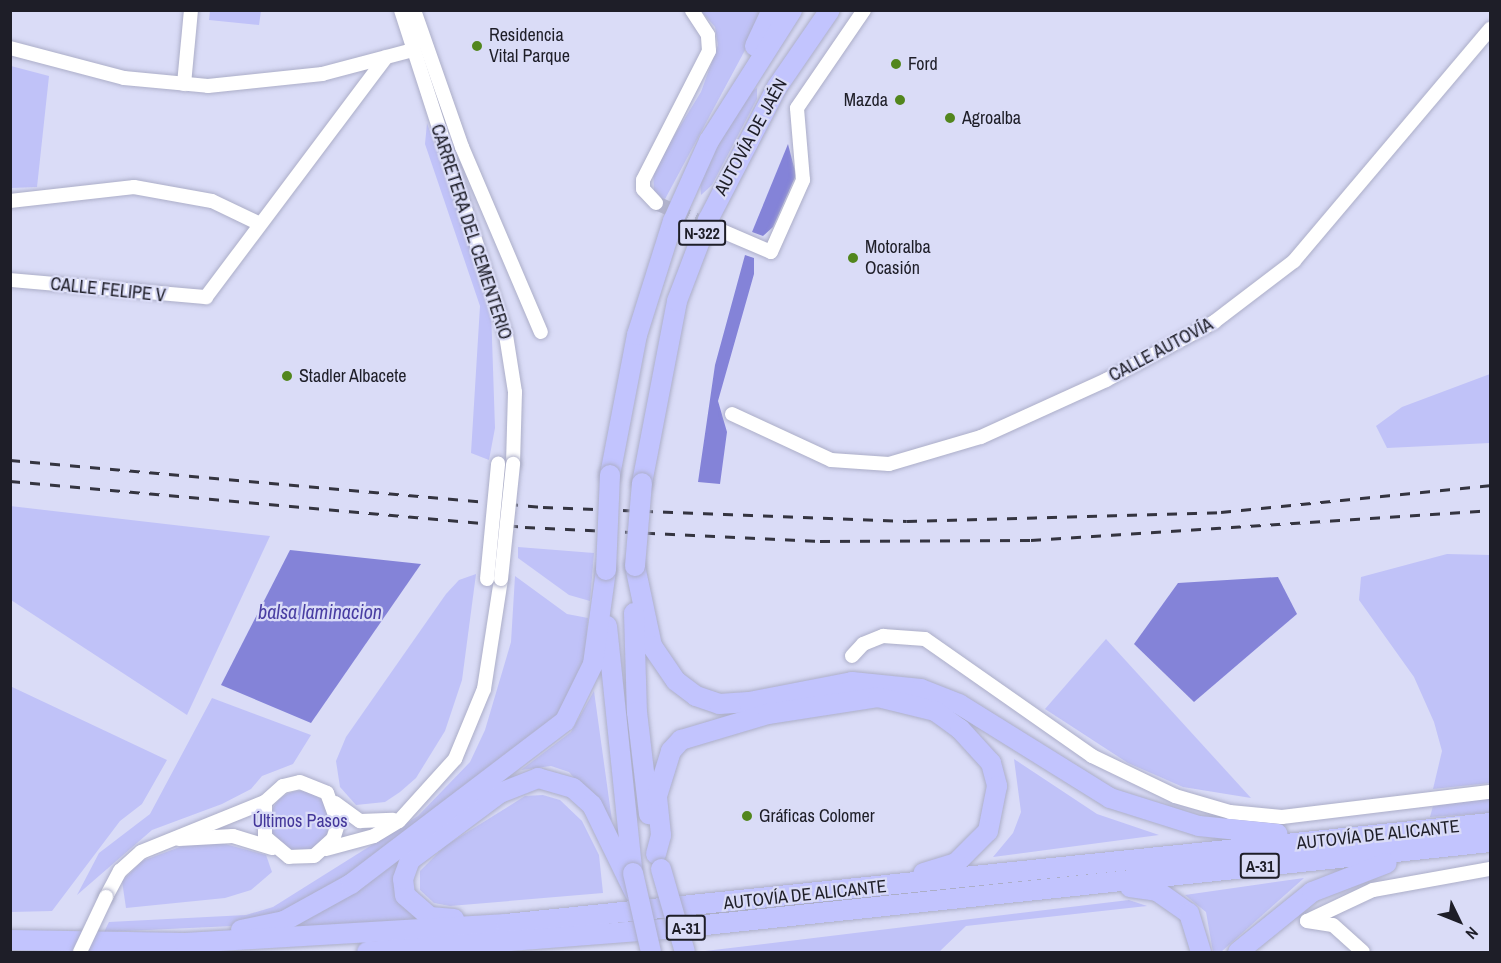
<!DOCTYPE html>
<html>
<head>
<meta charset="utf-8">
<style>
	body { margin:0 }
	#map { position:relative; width:1501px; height:963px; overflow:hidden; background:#dadcf7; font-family:"Archivo Narrow",sans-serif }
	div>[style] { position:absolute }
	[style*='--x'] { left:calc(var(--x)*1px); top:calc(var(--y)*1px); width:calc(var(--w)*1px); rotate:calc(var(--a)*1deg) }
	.green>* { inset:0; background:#c0c2f8 }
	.round { border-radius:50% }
	.water>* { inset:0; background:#8483d8 }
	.minor-tunnel>* { height:14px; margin-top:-7px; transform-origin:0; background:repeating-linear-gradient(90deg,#b4b6ce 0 14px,transparent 0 21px) }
	.roads { filter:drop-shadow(0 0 2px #acaec8) drop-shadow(0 0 2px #acaec8) }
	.minor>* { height:14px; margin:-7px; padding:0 7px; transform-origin:7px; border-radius:7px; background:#fff }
	.highway>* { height:20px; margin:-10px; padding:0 10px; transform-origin:10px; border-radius:10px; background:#c2c4fe }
	.rail>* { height:3px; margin-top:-1.5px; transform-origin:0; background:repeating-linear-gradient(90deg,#343440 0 10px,transparent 0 20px) }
	.bridges { filter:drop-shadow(0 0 2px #acaec8) drop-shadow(0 0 2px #acaec8) }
	.minor-bridge>* { height:14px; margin:-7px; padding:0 7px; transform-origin:7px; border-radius:7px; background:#fff }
	.highway-bridge>* { height:20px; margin:-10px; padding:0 10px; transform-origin:10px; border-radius:10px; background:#c2c4fe }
	.dots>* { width:16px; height:16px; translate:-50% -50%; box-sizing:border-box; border:3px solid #dadcf7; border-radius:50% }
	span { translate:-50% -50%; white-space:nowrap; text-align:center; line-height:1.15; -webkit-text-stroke:4.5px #dadcf7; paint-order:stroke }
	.shield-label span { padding:2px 4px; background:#dadcf7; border:2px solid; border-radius:4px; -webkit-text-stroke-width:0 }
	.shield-label { font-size:16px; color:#1e1e28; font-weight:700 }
	.poi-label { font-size:18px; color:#1e1e28 }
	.left { translate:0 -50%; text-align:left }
	.right { translate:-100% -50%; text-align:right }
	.street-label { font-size:18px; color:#1e1e28 }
	.park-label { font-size:18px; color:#43369a }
	.water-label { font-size:20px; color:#493ea3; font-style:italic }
	.frame { position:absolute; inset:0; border:12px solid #1e1e28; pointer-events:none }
	.north { position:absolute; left:1429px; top:891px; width:60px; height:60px; -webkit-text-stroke:4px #dadcf7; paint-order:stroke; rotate:133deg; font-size:16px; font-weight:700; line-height:24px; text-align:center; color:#1e1e28 }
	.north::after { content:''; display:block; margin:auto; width:21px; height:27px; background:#1e1e28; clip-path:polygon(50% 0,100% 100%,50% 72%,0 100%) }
</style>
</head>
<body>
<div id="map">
	<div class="green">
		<div style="clip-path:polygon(210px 11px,261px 11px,259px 25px,209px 20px)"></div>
		<div style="clip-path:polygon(701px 11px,766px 11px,664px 201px,654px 191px,653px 170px,701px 92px,718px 45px,715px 27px)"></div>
		<div style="clip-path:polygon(11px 66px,49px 76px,37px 187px,11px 188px)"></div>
		<div style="clip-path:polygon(757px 88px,757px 99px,712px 185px,701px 195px,700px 178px,743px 97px)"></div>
		<div style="clip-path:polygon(427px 123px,491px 309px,495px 428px,489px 460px,471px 453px,480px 306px,425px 144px)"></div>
		<div style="clip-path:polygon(1490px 374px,1490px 443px,1387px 448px,1376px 426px,1402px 407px)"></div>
		<div style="clip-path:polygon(10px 506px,270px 536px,187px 715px,11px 600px)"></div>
		<div style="clip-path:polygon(518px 547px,594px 553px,590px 601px,569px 595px,518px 558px)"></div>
		<div style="clip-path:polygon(1447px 554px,1490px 555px,1490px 783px,1433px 789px,1442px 751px,1434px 722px,1414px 677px,1359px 600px,1361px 577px)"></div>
		<div style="clip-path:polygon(476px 574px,462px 680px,445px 731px,416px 778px,400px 792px,385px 802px,356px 805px,340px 787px,336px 761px,346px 737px,446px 594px,459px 580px)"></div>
		<div style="clip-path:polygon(515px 576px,567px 614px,588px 618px,585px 658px,563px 708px,531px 743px,312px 902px,232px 926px,104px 932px,109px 922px,246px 915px,273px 907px,418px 816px,470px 762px,485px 730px,511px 642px)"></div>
		<div style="clip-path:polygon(1106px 639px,1251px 798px,1183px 787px,1128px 763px,1045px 709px)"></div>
		<div style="clip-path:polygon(10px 686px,167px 760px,142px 804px,120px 821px,52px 911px,11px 912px)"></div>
		<div style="clip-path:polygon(594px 691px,612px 821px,569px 772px,551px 766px,521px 770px,571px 732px)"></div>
		<div style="clip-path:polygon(212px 698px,311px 735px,293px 764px,262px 776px,251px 789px,222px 804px,152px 830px,77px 895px,99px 853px,150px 814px)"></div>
		<div style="clip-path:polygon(1014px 759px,1097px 814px,1159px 835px,993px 857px,1013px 833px,1021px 812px)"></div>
		<div class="round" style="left:270px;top:791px;width:60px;height:60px"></div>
		<div style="clip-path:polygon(543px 795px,560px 800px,582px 821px,599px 855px,603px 893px,450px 906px,434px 903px,420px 890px,420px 871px,445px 846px,525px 796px)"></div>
		<div style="clip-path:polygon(1490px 798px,1490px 813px,1430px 817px,1433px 806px)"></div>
		<div style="clip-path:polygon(221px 843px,266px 855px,272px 872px,251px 890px,225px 898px,126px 908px,122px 881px,142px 861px,188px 844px)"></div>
		<div style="clip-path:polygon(403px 857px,397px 896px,419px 922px,289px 927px)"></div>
		<div style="clip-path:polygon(1304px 878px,1221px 952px,1213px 952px,1206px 912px,1185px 895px)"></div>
		<div style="clip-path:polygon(1129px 900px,1147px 906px,966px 926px,939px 952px,705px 951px)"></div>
	</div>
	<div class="water">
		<div style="clip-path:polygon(788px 144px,796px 175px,773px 227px,763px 236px,752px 232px)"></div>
		<div style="clip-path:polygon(745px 255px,754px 258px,754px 274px,718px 401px,727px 432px,720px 484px,698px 482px,715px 365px)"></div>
		<div style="clip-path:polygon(290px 550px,421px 564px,311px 723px,221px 685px)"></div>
		<div style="clip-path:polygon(1278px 577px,1297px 614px,1194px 702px,1134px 644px,1178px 583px)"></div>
	</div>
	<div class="minor-tunnel">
		<div style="--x:656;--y:203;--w:61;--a:23.2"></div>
	</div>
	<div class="roads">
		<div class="minor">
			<div style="--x:401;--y:10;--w:342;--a:72.1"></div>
			<div style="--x:506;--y:335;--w:58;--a:81"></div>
			<div style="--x:515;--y:392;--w:72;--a:91.6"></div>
			<div style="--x:414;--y:10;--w:145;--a:70.7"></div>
			<div style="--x:462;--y:147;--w:201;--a:66.9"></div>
			<div style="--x:10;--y:48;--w:118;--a:14.7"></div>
			<div style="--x:124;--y:78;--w:84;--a:5.4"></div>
			<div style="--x:208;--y:86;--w:115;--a:-6"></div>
			<div style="--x:322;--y:74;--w:94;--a:-14.8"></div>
			<div style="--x:184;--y:84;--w:74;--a:-84.6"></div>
			<div style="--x:10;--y:201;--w:125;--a:-6.4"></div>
			<div style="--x:134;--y:187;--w:79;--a:10.2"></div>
			<div style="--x:212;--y:201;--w:53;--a:25.6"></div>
			<div style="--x:656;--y:203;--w:19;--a:-133"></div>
			<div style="--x:643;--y:189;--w:9;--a:-90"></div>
			<div style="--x:643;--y:180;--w:145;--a:-62.9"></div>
			<div style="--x:709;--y:51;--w:16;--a:-94"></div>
			<div style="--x:708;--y:35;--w:30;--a:-123"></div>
			<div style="--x:722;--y:231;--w:53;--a:23.2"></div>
			<div style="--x:771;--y:252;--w:79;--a:-66"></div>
			<div style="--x:803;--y:180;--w:72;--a:-94.8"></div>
			<div style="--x:797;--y:108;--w:119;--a:-55.6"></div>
			<div style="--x:10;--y:280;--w:197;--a:5"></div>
			<div style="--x:206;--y:297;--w:300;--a:-53.1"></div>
			<div style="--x:732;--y:414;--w:109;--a:24.9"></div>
			<div style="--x:831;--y:460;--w:58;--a:3.9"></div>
			<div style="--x:889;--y:464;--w:96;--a:-16.4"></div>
			<div style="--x:981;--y:437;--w:137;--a:-24.5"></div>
			<div style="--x:1106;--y:380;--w:123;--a:-28.2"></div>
			<div style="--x:1214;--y:322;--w:101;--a:-37.3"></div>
			<div style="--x:1294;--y:261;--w:304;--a:-49.8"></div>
			<div style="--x:852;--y:656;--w:16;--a:-47"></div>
			<div style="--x:863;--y:644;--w:22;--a:-22"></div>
			<div style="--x:883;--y:636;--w:42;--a:4.1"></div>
			<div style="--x:925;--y:639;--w:204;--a:35"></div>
			<div style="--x:1092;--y:756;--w:92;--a:25.7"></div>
			<div style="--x:1175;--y:796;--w:57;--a:16.2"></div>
			<div style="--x:1230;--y:812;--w:52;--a:5.5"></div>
			<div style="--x:1282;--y:817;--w:209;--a:-6.9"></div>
			<div style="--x:335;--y:803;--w:31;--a:36"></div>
			<div style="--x:360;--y:821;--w:33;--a:-2"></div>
			<div style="--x:179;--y:839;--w:54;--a:-3.2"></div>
			<div style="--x:233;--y:836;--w:41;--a:17.1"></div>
			<div style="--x:326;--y:849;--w:50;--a:-15.2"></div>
			<div style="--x:374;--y:836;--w:29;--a:-31"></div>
			<div style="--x:399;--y:821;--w:84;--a:-47.9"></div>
			<div style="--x:455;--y:759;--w:76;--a:-67.5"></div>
			<div style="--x:484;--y:689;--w:111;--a:-81.2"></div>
			<div style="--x:106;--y:897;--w:30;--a:-62"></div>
			<div style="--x:120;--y:871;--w:28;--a:-42"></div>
			<div style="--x:141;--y:852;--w:134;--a:-22"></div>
			<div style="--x:265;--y:802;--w:24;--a:-42"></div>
			<div style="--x:283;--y:786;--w:17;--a:-13"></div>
			<div style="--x:300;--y:782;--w:29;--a:22"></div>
			<div style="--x:327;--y:793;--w:33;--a:70"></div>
			<div style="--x:338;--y:824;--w:16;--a:108"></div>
			<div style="--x:333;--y:839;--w:25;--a:138"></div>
			<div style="--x:314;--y:856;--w:25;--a:178"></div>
			<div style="--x:289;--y:857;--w:31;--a:-140"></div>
			<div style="--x:265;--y:837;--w:35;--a:-90"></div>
			<div style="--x:1307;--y:921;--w:73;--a:-25.2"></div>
			<div style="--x:1373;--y:890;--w:119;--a:-10.2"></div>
			<div style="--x:1307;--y:921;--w:26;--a:9"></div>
			<div style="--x:1333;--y:925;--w:40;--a:42"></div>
		</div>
		<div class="highway">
			<div style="--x:755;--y:46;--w:40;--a:-65"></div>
			<div style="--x:610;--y:475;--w:143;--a:-79.1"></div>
			<div style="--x:637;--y:335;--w:120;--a:-72.5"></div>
			<div style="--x:673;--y:221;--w:88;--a:-65.8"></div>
			<div style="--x:709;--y:141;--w:155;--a:-57.6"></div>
			<div style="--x:642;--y:483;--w:185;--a:-79.1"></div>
			<div style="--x:677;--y:301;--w:87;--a:-69.1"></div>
			<div style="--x:708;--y:220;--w:150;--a:-62.6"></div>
			<div style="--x:777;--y:87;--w:93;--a:-55.5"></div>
			<div style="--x:635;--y:566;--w:82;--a:78"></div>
			<div style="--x:652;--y:646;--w:42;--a:55.6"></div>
			<div style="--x:676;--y:681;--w:25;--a:37"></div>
			<div style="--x:696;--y:696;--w:24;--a:19"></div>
			<div style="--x:719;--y:704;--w:30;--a:-4"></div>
			<div style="--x:749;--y:702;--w:105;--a:-11"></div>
			<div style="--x:852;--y:682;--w:69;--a:5.8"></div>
			<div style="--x:921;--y:689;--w:41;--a:21.5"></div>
			<div style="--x:959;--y:704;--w:178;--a:31.9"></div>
			<div style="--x:1110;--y:798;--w:93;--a:17.5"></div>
			<div style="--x:1199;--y:826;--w:79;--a:5.8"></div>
			<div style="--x:634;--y:613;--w:99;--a:88.3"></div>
			<div style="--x:637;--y:712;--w:103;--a:83.3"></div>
			<div style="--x:607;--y:626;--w:243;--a:84.1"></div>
			<div style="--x:656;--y:854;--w:20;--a:-75"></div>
			<div style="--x:661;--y:835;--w:39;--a:-96"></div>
			<div style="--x:657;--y:796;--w:47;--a:-72.7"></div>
			<div style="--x:671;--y:751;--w:15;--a:-48"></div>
			<div style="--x:681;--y:740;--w:91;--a:-16.6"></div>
			<div style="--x:768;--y:714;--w:111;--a:-8.8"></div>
			<div style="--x:878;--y:697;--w:59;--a:13.8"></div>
			<div style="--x:935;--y:711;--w:31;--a:36"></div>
			<div style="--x:960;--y:729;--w:46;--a:47.6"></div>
			<div style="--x:991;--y:763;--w:24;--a:75"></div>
			<div style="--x:997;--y:786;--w:46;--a:101.3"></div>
			<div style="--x:988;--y:831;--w:45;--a:135"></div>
			<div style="--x:956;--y:863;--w:34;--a:163"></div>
			<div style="--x:1130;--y:887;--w:27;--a:8"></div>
			<div style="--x:1157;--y:891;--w:39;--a:35"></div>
			<div style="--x:1189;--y:913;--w:41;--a:72.9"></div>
			<div style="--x:454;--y:919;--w:24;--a:-175"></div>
			<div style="--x:430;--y:917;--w:33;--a:-139"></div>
			<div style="--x:405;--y:895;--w:16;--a:-97"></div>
			<div style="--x:403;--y:879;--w:20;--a:-70"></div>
			<div style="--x:410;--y:860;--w:112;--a:-36.7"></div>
			<div style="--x:500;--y:793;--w:41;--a:-21.5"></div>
			<div style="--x:538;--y:778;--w:36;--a:16"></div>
			<div style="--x:573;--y:788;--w:25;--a:42"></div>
			<div style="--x:592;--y:805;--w:98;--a:64"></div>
			<div style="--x:241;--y:930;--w:44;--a:-11.8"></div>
			<div style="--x:284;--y:921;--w:77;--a:-28.9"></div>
			<div style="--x:351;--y:884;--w:269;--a:-37.3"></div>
			<div style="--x:565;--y:721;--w:64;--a:-63.8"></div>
			<div style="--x:593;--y:664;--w:95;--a:-82.1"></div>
			<div style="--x:10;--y:940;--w:175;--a:1"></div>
			<div style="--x:185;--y:943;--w:322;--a:-3.4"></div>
			<div style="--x:506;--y:924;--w:989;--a:-5.86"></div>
			<div style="--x:367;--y:952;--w:302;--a:-4.4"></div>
			<div style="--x:668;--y:929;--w:827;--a:-6.04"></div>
			<div style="--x:1238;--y:952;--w:95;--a:-39"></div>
			<div style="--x:1312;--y:892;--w:80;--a:-21.1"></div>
		</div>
	</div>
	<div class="rail">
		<div style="--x:10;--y:460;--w:535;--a:5.04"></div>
		<div style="--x:543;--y:507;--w:364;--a:2.2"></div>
		<div style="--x:907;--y:521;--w:314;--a:-1.6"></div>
		<div style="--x:1221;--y:512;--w:270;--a:-5.7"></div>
		<div style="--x:10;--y:481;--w:517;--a:5.1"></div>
		<div style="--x:525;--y:527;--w:295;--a:2.7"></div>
		<div style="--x:820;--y:541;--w:211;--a:-0.3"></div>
		<div style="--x:1031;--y:540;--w:460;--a:-3.7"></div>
	</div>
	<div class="bridges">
		<div class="minor-bridge">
			<div style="--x:487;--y:579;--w:116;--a:-84.5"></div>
			<div style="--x:501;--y:579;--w:116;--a:-84"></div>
			<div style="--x:80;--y:952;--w:61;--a:-64.7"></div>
		</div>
		<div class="highway-bridge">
			<div style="--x:635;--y:566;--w:83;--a:-85.2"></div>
			<div style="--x:606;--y:570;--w:95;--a:-87.6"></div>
			<div style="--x:661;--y:869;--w:86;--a:73.9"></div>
			<div style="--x:633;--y:873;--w:81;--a:77.2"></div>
		</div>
	</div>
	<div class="dots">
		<div style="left:477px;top:46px;background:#52861d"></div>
		<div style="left:896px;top:64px;background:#52861d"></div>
		<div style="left:900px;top:100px;background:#52861d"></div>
		<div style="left:950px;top:118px;background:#52861d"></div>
		<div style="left:853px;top:258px;background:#52861d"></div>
		<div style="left:287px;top:376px;background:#52861d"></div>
		<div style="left:747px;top:816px;background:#52861d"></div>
	</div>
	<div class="shield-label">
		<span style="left:702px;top:233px">N-322</span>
		<span style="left:1260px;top:866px">A-31</span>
		<span style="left:686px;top:928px">A-31</span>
	</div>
	<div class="poi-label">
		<span class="left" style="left:489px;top:46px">Residencia<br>Vital Parque</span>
		<span class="left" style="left:908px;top:64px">Ford</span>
		<span class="right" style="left:888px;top:100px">Mazda</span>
		<span class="left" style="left:962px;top:118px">Agroalba</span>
		<span class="left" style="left:865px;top:258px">Motoralba<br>Ocasión</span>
		<span class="left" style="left:299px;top:376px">Stadler Albacete</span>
		<span class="left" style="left:759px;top:816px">Gráficas Colomer</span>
	</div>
	<div class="street-label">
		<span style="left:751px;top:137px;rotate:-61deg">AUTOVÍA DE JAÉN</span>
		<span style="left:471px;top:232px;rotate:72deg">CARRETERA DEL CEMENTERIO</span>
		<span style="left:108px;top:290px;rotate:6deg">CALLE FELIPE V</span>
		<span style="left:1161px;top:350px;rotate:-28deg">CALLE AUTOVÍA</span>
		<span style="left:1378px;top:835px;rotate:-6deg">AUTOVÍA DE ALICANTE</span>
		<span style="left:805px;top:895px;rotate:-6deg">AUTOVÍA DE ALICANTE</span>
	</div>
	<div class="park-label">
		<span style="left:300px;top:821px">Últimos Pasos</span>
	</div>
	<div class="water-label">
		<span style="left:320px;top:611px">balsa laminacion</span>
	</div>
	<div class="frame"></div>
	<div class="north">N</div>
</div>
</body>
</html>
